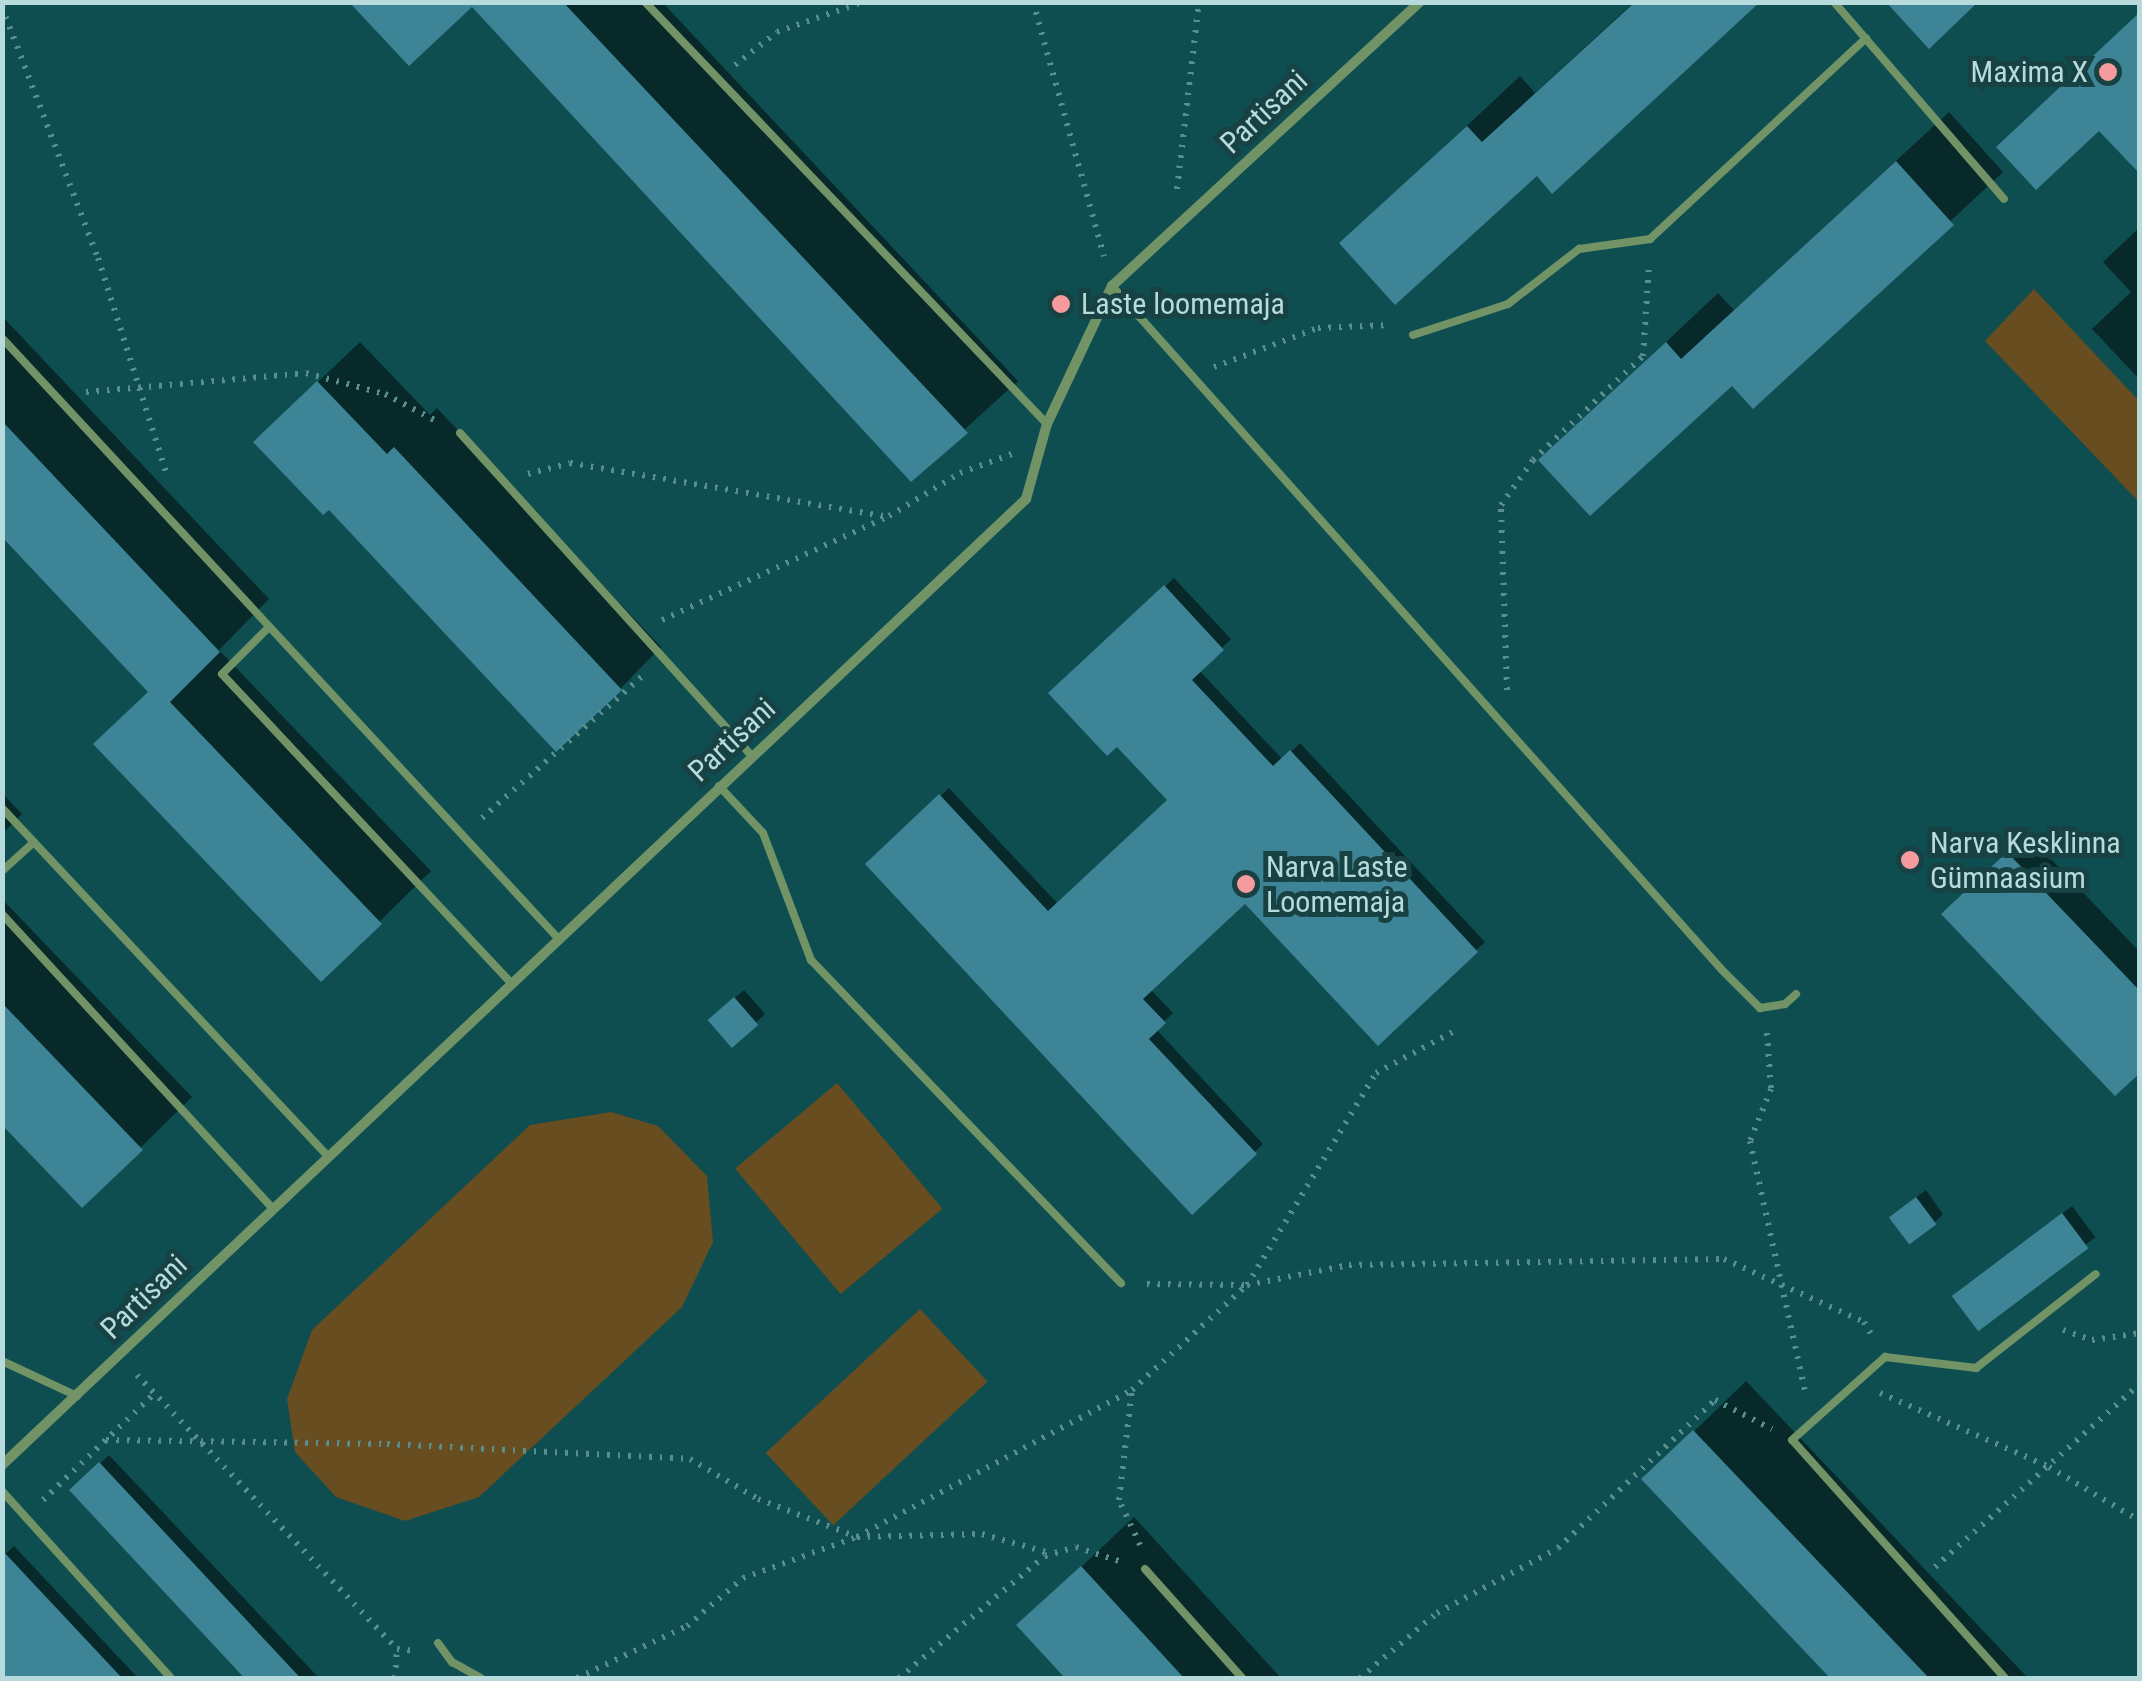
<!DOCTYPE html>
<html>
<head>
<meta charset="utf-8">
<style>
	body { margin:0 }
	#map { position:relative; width:2142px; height:1681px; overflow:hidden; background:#0e4e50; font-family:"Roboto Condensed",sans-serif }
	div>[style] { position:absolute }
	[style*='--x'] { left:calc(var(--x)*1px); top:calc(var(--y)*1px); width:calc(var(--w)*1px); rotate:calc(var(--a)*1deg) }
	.green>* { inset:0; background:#674d20; transform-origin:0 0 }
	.shadow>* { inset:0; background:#0007; transform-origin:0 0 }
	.building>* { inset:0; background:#3e8497; transform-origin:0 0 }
	.path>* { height:6px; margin-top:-3px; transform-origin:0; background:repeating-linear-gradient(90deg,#598d8e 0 2.5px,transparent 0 10.5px) }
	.service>* { height:8px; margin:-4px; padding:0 4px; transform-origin:4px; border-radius:4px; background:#719366 }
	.minor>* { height:10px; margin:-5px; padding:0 5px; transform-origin:5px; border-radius:5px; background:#719366 }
	.dots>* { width:28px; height:28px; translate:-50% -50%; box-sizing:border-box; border:5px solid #184143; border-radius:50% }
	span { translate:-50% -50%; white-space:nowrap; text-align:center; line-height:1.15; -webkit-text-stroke:10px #184143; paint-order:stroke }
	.poi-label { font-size:30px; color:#b7dbdc }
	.right { translate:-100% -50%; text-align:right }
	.left { translate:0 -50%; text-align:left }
	.street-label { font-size:30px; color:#b7dbdc }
	.frame { position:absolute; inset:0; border:5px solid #b7dbdc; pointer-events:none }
</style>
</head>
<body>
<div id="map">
	<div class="green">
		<div style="clip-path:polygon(2034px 289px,2139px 401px,2139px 502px,1985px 341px)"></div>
		<div style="left:837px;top:1083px;width:164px;height:133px;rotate:50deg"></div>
		<div style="clip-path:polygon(611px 1112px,658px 1126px,707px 1176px,713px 1242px,682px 1307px,479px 1497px,405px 1521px,336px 1497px,295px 1452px,287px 1399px,312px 1330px,530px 1125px)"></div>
		<div style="left:920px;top:1309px;width:99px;height:211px;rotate:47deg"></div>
	</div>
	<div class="shadow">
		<div style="clip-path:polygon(353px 2px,662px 2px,1018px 381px,911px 478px,472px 4px)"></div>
		<div style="clip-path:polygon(1634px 2px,1757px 2px,1537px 173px,1342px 243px,1520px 76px,1535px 93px)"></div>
		<div style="clip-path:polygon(1949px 112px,2003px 172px,1753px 406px,1732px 382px,1541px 460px,1718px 293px,1734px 310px)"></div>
		<div style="clip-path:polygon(2140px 227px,2140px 380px,2092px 329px,2131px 292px,2103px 262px)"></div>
		<div style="clip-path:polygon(2px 316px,269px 599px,219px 650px,431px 871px,321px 979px,150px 691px,2px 534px)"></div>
		<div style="clip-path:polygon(360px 342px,430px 415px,437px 408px,661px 647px,620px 689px,329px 506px,298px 401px)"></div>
		<div style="clip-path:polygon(1174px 578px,1231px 639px,1199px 670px,1283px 760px,1300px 743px,1485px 942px,1378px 1043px,1245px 900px,1150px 989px,1173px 1013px,1156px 1029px,1263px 1144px,1193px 1211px,868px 864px,949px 788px,1058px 904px,1170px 799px,1117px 743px,1052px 693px)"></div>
		<div style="clip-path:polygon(2px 793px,22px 814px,2px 834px)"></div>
		<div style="clip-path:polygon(2028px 835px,2140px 952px,2140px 1069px,1964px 896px)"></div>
		<div style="clip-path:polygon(2px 899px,192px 1097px,82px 1205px,2px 1122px)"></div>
		<div style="clip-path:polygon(744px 990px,765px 1014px,732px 1045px,719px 1011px)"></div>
		<div style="clip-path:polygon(1926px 1190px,1943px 1214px,1935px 1222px,1901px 1209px)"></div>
		<div style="left:2072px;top:1206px;width:39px;height:136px;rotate:53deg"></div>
		<div style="clip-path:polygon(1746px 1381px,2028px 1678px,1833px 1678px,1645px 1479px)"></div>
		<div style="clip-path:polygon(109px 1455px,319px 1678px,249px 1678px,72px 1490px)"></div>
		<div style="clip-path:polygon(1134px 1517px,1281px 1678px,1069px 1678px,1020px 1625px)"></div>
		<div style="clip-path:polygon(14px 1546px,138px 1678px,13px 1678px,2px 1667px,2px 1557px)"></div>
	</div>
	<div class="building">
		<div style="clip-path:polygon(349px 2px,563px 2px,968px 433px,911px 482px,472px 7px,409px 66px)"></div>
		<div style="clip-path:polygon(1635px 2px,1760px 2px,1552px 194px,1537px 176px,1395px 305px,1339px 243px,1467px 126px,1482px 142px)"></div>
		<div style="clip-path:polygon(1886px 2px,1978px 2px,1929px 49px)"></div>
		<div style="clip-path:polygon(2140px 12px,2140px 174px,2099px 131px,2036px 190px,1996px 147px)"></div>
		<div style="clip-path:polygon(1896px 161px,1954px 225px,1753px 409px,1732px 386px,1590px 516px,1538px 460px,1666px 342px,1681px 359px)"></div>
		<div style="clip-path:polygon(317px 381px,387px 454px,394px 447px,622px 690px,556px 752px,329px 510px,323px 515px,253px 442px)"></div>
		<div style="clip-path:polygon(2px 421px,220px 652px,170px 702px,382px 924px,321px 982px,93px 744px,148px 692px,2px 537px)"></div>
		<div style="clip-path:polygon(1164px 585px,1224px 650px,1192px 680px,1273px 766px,1290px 750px,1478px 952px,1378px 1046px,1245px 904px,1143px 999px,1166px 1023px,1149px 1039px,1257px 1154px,1192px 1215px,865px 864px,939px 794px,1048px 911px,1167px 800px,1117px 747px,1107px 756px,1048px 693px)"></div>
		<div style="clip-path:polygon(2007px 852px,2140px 991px,2140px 1073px,2115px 1096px,1941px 914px)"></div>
		<div style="left:734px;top:997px;width:37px;height:35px;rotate:49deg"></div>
		<div style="clip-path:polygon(2px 1003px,143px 1150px,82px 1208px,2px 1125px)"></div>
		<div style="left:1916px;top:1197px;width:34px;height:34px;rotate:53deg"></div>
		<div style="left:2062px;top:1213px;width:44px;height:138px;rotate:53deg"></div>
		<div style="clip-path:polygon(1693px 1430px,1929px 1678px,1830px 1678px,1641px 1479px)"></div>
		<div style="left:99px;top:1462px;width:296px;height:41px;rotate:47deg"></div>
		<div style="clip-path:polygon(2px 1550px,122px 1678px,2px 1678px)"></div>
		<div style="clip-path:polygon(1081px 1566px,1184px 1678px,1065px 1678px,1016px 1625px)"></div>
	</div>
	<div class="path">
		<div style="--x:1033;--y:2;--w:264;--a:74.4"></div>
		<div style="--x:2;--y:7;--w:269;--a:69.1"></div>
		<div style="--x:98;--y:258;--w:225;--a:72.4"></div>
		<div style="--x:735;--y:65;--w:53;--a:-38.2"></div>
		<div style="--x:777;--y:32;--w:90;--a:-19.4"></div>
		<div style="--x:1177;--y:189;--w:188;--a:-83.3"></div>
		<div style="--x:1214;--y:367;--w:111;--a:-20.6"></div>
		<div style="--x:1318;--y:328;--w:71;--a:-2.4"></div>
		<div style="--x:86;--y:392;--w:221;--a:-4.9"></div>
		<div style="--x:306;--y:373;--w:82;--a:14.9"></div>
		<div style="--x:385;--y:394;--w:60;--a:27.8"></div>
		<div style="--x:528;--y:474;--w:43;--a:-14.7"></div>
		<div style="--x:570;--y:463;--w:319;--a:9.6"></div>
		<div style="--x:662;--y:620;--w:250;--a:-24.6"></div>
		<div style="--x:889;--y:516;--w:83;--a:-31.2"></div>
		<div style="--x:960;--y:473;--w:55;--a:-20.1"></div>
		<div style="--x:1507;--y:690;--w:185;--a:-91.9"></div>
		<div style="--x:1501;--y:505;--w:55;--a:-54.6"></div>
		<div style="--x:1533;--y:460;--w:151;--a:-43.4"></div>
		<div style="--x:1643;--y:356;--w:91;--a:-86.2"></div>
		<div style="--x:482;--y:818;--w:217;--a:-41.5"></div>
		<div style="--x:1767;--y:1033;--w:56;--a:85.9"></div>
		<div style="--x:1771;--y:1089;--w:56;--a:112"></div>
		<div style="--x:1750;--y:1141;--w:260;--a:77.6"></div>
		<div style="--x:1147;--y:1284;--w:100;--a:0.6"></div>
		<div style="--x:1247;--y:1285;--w:104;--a:-11.1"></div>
		<div style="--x:1349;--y:1265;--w:375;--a:-0.9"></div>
		<div style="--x:1724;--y:1259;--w:154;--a:24.2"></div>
		<div style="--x:1864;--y:1322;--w:20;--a:60"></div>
		<div style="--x:2063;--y:1330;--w:31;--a:19"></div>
		<div style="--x:2092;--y:1340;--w:49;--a:-8.3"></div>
		<div style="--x:137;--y:1375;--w:378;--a:46.5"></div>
		<div style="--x:397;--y:1649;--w:20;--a:6"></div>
		<div style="--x:1880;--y:1393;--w:184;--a:23.6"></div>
		<div style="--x:2049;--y:1467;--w:106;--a:30.7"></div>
		<div style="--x:106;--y:1440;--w:281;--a:0.8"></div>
		<div style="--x:387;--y:1444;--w:303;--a:2.8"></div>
		<div style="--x:690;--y:1459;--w:79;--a:30.5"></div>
		<div style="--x:758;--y:1499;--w:106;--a:21"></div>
		<div style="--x:857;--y:1537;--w:125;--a:-1.4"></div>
		<div style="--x:982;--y:1534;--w:70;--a:15.8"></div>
		<div style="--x:43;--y:1500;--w:155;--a:-43.7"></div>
		<div style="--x:1140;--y:1545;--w:50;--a:-115"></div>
		<div style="--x:1119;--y:1500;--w:111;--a:-83.3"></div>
		<div style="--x:1132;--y:1390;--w:156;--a:-42.4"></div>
		<div style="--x:1247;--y:1285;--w:248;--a:-58.7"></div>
		<div style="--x:1376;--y:1073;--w:93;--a:-28.2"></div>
		<div style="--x:1935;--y:1567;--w:275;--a:-41.8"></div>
		<div style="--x:395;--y:1678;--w:28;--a:-86"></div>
		<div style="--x:577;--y:1678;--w:122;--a:-25.3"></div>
		<div style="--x:687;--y:1626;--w:74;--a:-40.6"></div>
		<div style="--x:743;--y:1578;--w:121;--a:-19.8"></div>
		<div style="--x:857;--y:1537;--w:310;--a:-28.1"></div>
		<div style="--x:899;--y:1678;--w:190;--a:-39.9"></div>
		<div style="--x:1045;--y:1556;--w:32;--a:-16"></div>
		<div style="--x:1076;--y:1547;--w:48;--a:18.1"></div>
		<div style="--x:1360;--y:1678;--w:101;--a:-40.2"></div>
		<div style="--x:1437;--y:1613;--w:137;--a:-28.2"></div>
		<div style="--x:1558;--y:1548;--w:216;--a:-43.3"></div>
		<div style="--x:1715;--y:1400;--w:64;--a:27"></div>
	</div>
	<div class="service">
		<div style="--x:645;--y:2;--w:583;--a:46.39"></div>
		<div style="--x:1834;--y:2;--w:260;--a:49.2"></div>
		<div style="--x:1112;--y:286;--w:916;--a:48.27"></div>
		<div style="--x:1722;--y:970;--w:54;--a:45"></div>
		<div style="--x:1760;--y:1008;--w:25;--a:-9"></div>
		<div style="--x:1785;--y:1004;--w:15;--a:-42"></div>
		<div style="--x:1413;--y:335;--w:100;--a:-18.1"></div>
		<div style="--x:1508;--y:304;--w:90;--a:-37.8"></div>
		<div style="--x:1579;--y:249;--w:72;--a:-8"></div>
		<div style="--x:1650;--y:239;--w:295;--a:-42.9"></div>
		<div style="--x:2;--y:338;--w:815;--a:47.19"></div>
		<div style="--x:460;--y:433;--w:434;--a:47.9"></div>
		<div style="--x:268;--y:628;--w:65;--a:135"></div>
		<div style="--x:222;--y:674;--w:420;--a:46.9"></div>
		<div style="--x:719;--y:786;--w:64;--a:46.9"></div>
		<div style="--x:763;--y:833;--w:136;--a:69.3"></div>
		<div style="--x:811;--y:960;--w:448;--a:46.2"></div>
		<div style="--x:2;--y:808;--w:475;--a:46.9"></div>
		<div style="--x:2;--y:871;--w:43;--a:-42.2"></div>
		<div style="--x:2;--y:914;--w:398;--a:47.4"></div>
		<div style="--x:2;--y:1361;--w:83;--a:25"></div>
		<div style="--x:2;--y:1491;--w:252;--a:47.9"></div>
		<div style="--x:1145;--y:1569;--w:146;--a:48.3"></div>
		<div style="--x:438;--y:1643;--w:24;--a:54"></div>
		<div style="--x:452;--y:1662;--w:33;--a:29"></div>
		<div style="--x:2005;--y:1678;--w:319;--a:-131.8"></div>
		<div style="--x:1792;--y:1440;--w:125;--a:-41.7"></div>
		<div style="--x:1885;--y:1357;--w:92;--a:6.9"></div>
		<div style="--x:1976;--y:1368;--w:152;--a:-38.1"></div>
	</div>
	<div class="minor">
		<div style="--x:2;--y:1465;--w:1408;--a:-43.33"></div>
		<div style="--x:1026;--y:499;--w:78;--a:-74.4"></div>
		<div style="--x:1047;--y:424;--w:153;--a:-64.8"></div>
		<div style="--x:1112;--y:286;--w:419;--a:-42.7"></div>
	</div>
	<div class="dots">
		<div style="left:2108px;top:72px;background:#f59b9d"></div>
		<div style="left:1061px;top:304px;background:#f59b9d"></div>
		<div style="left:1910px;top:860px;background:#f59b9d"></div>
		<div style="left:1246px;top:884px;background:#f59b9d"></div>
	</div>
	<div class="poi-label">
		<span class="right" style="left:2088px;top:72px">Maxima X</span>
		<span class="left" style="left:1081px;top:304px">Laste loomemaja</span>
		<span class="left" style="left:1930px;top:860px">Narva Kesklinna<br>Gümnaasium</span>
		<span class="left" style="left:1266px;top:884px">Narva Laste<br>Loomemaja</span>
	</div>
	<div class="street-label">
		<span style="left:1264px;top:112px;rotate:-43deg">Partisani</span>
		<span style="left:732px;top:740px;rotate:-43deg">Partisani</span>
		<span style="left:144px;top:1297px;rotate:-44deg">Partisani</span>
	</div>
	<div class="frame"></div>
</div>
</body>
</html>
